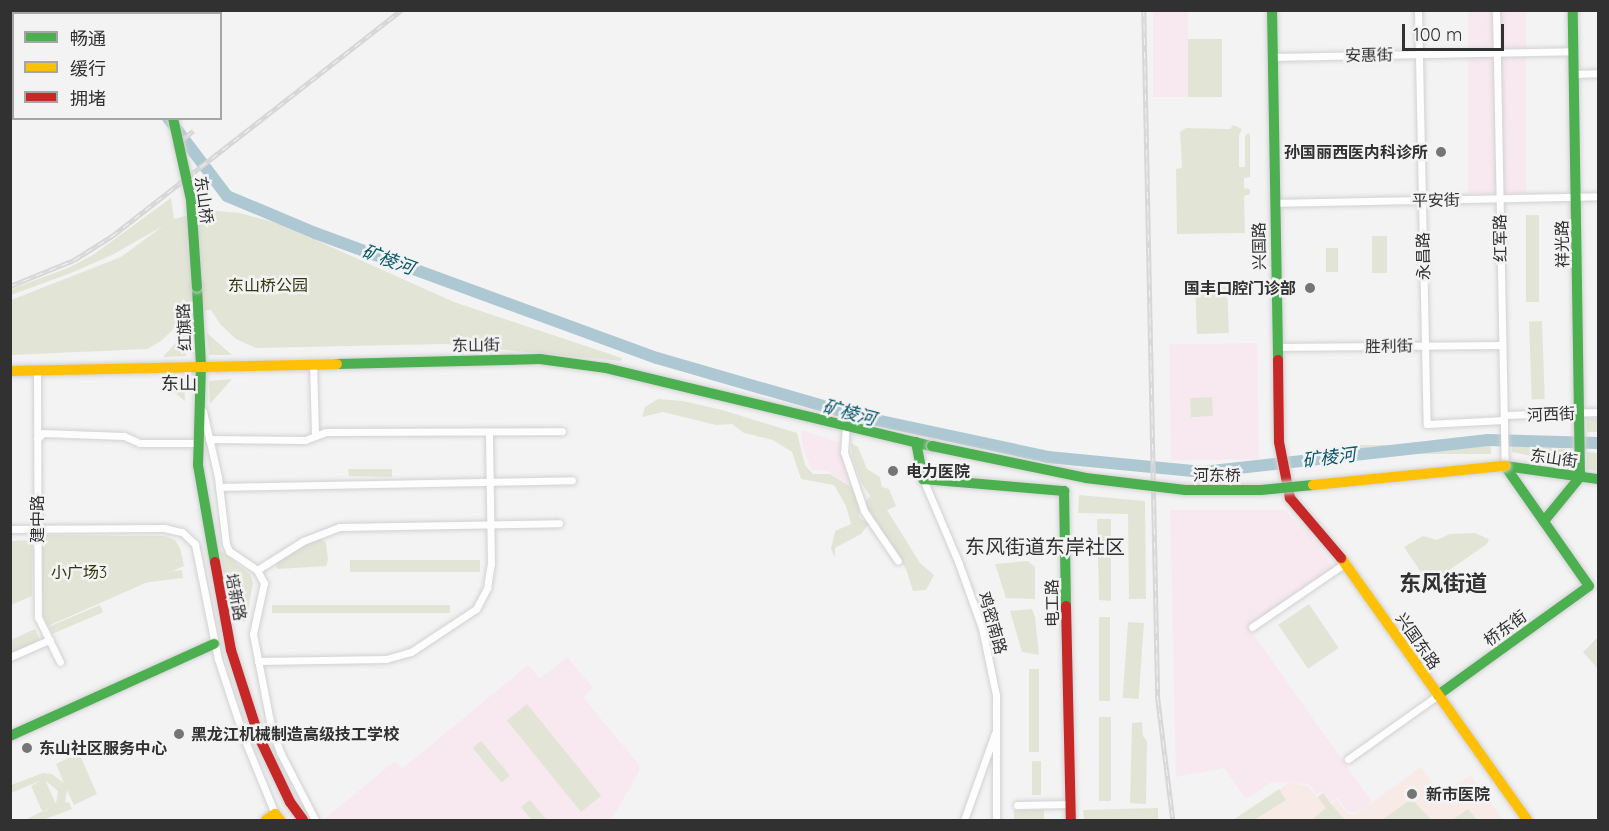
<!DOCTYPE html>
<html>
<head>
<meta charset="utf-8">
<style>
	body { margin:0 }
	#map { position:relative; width:1609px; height:831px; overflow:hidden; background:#f3f3f4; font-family:Quicksand,"Noto Sans SC",sans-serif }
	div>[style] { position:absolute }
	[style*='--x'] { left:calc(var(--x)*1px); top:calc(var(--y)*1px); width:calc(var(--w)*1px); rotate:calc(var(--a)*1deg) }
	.commercial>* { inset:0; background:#f7e9ef; transform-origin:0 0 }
	.medical>* { inset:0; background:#f8eae6 }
	.green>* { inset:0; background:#e2e5d5; transform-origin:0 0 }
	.river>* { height:12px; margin:-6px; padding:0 6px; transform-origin:6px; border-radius:6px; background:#adc8d2 }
	.roads { filter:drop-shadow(0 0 2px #d1d1d2) drop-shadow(0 0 2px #d1d1d2) }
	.street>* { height:7px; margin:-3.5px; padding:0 3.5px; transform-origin:3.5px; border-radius:3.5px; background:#fdfdfd }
	.fast>* { height:10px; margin:-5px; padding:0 5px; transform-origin:5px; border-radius:5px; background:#4caf50 }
	.slow>* { height:10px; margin:-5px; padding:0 5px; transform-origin:5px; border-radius:5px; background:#ffc107 }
	.jam>* { height:10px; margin:-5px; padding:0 5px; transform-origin:5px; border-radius:5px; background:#c62828 }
	.rail>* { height:4.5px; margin-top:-2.25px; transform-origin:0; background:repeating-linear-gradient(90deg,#f3f3f4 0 7px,#d7d7d7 0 14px); box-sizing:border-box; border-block:2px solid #d7d7d7 }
	.bridges { filter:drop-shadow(0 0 2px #d1d1d2) drop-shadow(0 0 2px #d1d1d2) }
	.fast-bridge>* { height:10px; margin:-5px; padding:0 5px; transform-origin:5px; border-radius:5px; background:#4caf50 }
	.slow-bridge>* { height:10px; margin:-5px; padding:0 5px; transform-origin:5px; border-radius:5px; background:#ffc107 }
	.dots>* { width:16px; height:16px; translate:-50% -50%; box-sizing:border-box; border:3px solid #f3f3f4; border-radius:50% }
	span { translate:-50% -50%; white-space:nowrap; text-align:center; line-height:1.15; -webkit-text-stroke:5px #f3f3f4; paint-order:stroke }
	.street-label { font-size:16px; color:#313132 }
	.poi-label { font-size:16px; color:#313132; font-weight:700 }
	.right { translate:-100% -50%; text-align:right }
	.left { translate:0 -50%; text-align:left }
	.park-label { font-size:16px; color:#34370e }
	.water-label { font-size:18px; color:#09576c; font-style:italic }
	.neighbourhood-label { font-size:18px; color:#313132 }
	.quarter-label { font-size:20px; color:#313132 }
	.district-label { font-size:22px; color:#313132; font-weight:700 }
	.frame { position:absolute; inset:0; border:12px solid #313132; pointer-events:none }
	.legend { position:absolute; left:12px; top:12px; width:210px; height:108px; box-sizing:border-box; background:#f3f3f4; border:2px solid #a5a5a6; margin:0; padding:8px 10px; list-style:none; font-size:18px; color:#313132 }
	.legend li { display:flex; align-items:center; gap:12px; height:30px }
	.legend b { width:30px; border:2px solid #a5a5a6 }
	.scale { position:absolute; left:1402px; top:24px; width:102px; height:27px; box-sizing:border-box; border:3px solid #313132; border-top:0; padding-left:8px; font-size:18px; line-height:21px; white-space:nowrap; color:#313132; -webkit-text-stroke:4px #f3f3f4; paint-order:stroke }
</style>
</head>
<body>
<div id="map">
	<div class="commercial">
		<div style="left:1153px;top:11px;width:35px;height:86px"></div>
		<div style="left:1468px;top:11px;width:58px;height:182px"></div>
		<div style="left:1257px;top:343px;width:116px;height:88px;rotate:89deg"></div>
		<div style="clip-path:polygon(801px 430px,847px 445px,851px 486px,827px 471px,812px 470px,803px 448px)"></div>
		<div style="clip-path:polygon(1170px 510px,1284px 510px,1309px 533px,1335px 570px,1249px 628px,1372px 802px,1356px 813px,1348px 812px,1337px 798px,1330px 802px,1321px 791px,1317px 794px,1309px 784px,1272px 782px,1246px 799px,1224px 768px,1176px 777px)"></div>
		<div style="clip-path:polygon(567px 657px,593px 688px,583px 697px,639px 765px,639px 772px,611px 820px,323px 820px,395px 761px,402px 769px,528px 665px,540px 679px)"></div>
	</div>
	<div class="medical">
		<div style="clip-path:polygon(1421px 767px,1442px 795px,1471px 775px,1503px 820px,1233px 820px,1289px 783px,1308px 786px,1317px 797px,1323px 793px,1331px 804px,1337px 800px,1347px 813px,1355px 815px)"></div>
	</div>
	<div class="green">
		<div style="left:1188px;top:39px;width:34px;height:58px"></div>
		<div style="clip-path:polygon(1233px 125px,1242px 129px,1239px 135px,1239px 167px,1245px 167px,1245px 136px,1248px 133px,1250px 135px,1250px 177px,1244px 178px,1244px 188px,1250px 189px,1250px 194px,1244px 196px,1245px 233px,1177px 234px,1176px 169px,1182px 168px,1180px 132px,1186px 128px,1230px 129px)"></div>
		<div style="left:1365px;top:144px;width:15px;height:27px;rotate:90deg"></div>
		<div style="left:1336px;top:146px;width:14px;height:18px;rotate:90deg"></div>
		<div style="clip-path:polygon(171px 198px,174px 219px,206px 210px,240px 213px,280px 224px,454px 302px,622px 358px,621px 361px,444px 344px,256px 348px,236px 339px,221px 325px,211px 310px,184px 311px,179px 324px,161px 341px,147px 349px,11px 355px,11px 300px,121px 257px,163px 226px,112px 255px,71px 273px,11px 295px,11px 289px,68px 268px,93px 255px)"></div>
		<div style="left:1526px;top:215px;width:13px;height:87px"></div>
		<div style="left:1372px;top:236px;width:15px;height:37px"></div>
		<div style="left:1326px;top:248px;width:12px;height:24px"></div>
		<div style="left:1227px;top:280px;width:53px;height:32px;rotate:88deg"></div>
		<div style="left:1542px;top:321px;width:78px;height:13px;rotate:88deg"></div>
		<div style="clip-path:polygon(185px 333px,186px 356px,163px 357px)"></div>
		<div style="clip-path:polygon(207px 333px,232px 355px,209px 355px)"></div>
		<div style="clip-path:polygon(232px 379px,210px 404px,209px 381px)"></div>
		<div style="clip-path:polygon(184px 383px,185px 401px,165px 385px)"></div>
		<div style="left:1212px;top:397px;width:19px;height:22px;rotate:87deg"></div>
		<div style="clip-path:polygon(658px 399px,683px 401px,722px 410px,797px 433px,805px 465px,813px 474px,830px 474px,853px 488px,860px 504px,859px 517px,869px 524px,861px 534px,835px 548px,835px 558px,831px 549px,835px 531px,851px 524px,846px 506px,834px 485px,801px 479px,792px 452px,773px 440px,744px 433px,732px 424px,716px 425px,663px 412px,642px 417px,645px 407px)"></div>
		<div style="left:1587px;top:418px;width:11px;height:14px"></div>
		<div style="clip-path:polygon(851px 443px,858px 447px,867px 469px,880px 477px,882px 487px,889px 489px,896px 506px,887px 510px,920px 563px,934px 575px,926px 590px,913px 591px,906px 569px,870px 516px,865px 502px,870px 496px,861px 482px,852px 456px)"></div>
		<div style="left:1491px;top:445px;width:9px;height:145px;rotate:90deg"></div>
		<div style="clip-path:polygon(1512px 446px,1567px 449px,1567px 463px,1512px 452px)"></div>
		<div style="clip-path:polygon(1587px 452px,1598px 453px,1598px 471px,1587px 469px)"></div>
		<div style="clip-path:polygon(348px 469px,392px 469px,392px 477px,349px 476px)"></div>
		<div style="clip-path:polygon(1079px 495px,1145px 501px,1146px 599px,1129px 599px,1128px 514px,1078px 513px)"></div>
		<div style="clip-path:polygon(1097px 519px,1111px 519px,1111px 601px,1099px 600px)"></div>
		<div style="clip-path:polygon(1475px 533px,1489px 539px,1487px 544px,1429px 584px,1404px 547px,1423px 536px,1437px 540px,1450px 534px)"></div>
		<div style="clip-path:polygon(45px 535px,165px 536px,175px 540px,180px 548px,184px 566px,48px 626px,43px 615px,42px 538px)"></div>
		<div style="clip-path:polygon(320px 538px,326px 543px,328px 560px,326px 566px,278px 569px,276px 567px,277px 560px)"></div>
		<div style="clip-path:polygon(33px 540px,32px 596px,11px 605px,11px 541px)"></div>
		<div style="clip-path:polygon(220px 550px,250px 574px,253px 583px,246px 621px,233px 622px)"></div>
		<div style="left:480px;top:560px;width:12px;height:130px;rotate:90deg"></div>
		<div style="clip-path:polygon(1028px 561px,1035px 567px,1035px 599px,1006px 598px,995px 564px)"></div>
		<div style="left:182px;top:570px;width:8px;height:79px;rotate:83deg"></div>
		<div style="left:1309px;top:604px;width:53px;height:37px;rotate:56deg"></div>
		<div style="left:100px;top:605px;width:8px;height:55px;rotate:67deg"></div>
		<div style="left:450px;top:605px;width:8px;height:178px;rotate:90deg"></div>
		<div style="clip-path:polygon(1032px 609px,1035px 617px,1039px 655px,1022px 652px,1010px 611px)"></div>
		<div style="left:1110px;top:617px;width:84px;height:11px;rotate:90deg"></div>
		<div style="left:1128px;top:622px;width:16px;height:76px;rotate:4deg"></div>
		<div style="clip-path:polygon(35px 629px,40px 640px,11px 653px,11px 640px)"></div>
		<div style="clip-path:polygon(1598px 637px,1598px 669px,1583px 652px)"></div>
		<div style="left:1029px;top:669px;width:10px;height:83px"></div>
		<div style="left:527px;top:704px;width:118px;height:26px;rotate:51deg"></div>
		<div style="left:1099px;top:717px;width:12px;height:84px"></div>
		<div style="clip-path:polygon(1142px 722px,1143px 736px,1147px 741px,1146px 804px,1130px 803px,1132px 723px)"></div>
		<div style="left:481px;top:741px;width:45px;height:11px;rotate:50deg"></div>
		<div style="clip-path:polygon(evenodd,79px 753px,97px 794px,74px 805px,67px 790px,65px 803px,69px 802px,72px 809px,43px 820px,25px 820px,53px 806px,42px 811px,31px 786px,42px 780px,11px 793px,11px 785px,43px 773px,52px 774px,64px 783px,56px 764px,79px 753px,46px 781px,58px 791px,56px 804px,46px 782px,46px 781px)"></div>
		<div style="left:1032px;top:761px;width:9px;height:34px"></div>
		<div style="clip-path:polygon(1279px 789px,1286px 800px,1254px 820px,1233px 820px)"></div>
		<div style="clip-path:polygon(1323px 793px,1331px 804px,1345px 820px,1316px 820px,1314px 818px,1326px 808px,1318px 797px)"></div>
		<div style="clip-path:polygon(1412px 799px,1431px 820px,1382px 820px,1410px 800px)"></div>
		<div style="clip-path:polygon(530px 800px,547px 820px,532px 820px,521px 807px)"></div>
		<div style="clip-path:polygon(1158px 808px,1158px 820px,1084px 820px,1083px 810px)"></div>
		<div style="clip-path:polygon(1468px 809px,1477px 820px,1452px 820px)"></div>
		<div style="left:1044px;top:810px;width:10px;height:30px;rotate:90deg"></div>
	</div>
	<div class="river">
		<div style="--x:104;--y:10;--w:4;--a:63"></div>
		<div style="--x:168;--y:118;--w:98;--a:52.9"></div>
		<div style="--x:227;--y:196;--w:95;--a:22.8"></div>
		<div style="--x:315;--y:233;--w:364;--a:20.1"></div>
		<div style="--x:657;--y:358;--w:213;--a:16.1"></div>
		<div style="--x:862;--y:417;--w:190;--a:12.1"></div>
		<div style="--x:1048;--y:457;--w:156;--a:5.5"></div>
		<div style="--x:1203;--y:472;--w:287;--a:-6.4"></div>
		<div style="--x:1488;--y:440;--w:110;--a:1.6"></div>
	</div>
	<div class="roads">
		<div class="street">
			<div style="--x:1418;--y:10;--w:414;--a:88.8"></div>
			<div style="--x:1427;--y:424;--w:77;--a:-3"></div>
			<div style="--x:1496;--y:10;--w:456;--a:88.9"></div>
			<div style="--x:1272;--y:57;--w:302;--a:-1.1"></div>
			<div style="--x:1574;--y:74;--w:24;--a:-2"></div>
			<div style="--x:1274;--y:203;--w:324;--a:-1.2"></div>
			<div style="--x:1276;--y:347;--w:226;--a:-0.5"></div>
			<div style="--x:313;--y:363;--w:73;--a:88.4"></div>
			<div style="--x:37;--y:370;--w:247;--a:89.8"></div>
			<div style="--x:38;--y:617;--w:50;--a:63.9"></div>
			<div style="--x:203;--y:411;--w:68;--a:77.2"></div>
			<div style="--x:218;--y:477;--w:67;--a:83.2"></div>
			<div style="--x:226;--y:544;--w:8;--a:67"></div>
			<div style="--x:229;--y:551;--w:34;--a:34"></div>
			<div style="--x:257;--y:570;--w:15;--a:62"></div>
			<div style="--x:264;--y:583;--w:52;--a:102.2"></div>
			<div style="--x:253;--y:634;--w:95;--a:79"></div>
			<div style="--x:271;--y:727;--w:29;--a:70"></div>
			<div style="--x:281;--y:754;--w:74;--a:62.7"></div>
			<div style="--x:1504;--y:415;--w:94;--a:-1.8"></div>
			<div style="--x:846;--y:425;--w:27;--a:94"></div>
			<div style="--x:844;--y:452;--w:62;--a:71.3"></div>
			<div style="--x:864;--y:511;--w:60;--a:55.8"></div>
			<div style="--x:37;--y:439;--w:8;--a:-45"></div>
			<div style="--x:43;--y:433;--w:81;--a:2.1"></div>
			<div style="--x:124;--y:436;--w:17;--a:24"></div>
			<div style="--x:140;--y:443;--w:59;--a:0"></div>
			<div style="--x:209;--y:439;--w:96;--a:0.6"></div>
			<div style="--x:305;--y:440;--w:22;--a:-21"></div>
			<div style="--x:326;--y:432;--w:236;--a:-0.2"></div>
			<div style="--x:923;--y:479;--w:92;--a:67"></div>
			<div style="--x:959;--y:564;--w:68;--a:70.2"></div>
			<div style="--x:982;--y:628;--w:68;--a:78.2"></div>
			<div style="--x:996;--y:695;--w:125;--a:90"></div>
			<div style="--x:219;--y:487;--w:353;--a:-1.1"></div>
			<div style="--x:10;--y:529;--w:154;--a:-0.4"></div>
			<div style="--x:164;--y:528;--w:18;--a:13"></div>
			<div style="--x:182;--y:532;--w:18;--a:43"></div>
			<div style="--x:195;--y:544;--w:117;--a:78.7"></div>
			<div style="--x:218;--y:659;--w:83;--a:71.8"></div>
			<div style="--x:244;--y:738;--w:82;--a:67.8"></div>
			<div style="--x:257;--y:570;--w:54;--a:-32.2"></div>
			<div style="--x:303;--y:541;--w:39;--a:-21"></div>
			<div style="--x:339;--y:527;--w:220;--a:-1"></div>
			<div style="--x:1252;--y:627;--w:113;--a:-34.5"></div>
			<div style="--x:10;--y:657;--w:43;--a:-23.6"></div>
			<div style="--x:258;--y:661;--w:128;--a:-0.9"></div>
			<div style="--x:386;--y:659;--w:26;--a:-16"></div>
			<div style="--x:411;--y:652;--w:78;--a:-33.5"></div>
			<div style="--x:476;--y:609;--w:24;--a:-62"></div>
			<div style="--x:487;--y:588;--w:24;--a:-81"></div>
			<div style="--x:491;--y:564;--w:132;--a:-90.9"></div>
			<div style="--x:1348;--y:759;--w:110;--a:-35.4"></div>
			<div style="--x:1017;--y:805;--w:54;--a:-1.1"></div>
			<div style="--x:964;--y:820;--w:92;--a:-70.4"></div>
		</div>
		<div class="fast">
			<div style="--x:130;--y:10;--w:4;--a:76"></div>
			<div style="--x:1272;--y:10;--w:350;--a:89"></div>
			<div style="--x:197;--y:287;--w:78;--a:87.1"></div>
			<div style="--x:201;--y:365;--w:100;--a:91.7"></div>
			<div style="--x:198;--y:465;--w:98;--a:80.1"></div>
			<div style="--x:337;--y:364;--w:203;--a:-1.4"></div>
			<div style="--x:540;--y:359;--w:67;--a:7.8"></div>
			<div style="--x:606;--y:368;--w:335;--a:13.5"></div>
			<div style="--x:916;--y:442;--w:38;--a:79"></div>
			<div style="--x:923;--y:479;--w:142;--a:4.9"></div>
			<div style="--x:1064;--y:491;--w:115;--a:89"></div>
			<div style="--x:1505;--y:466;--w:94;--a:8"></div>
			<div style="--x:1544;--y:521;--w:57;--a:-50.7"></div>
			<div style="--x:1580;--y:477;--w:467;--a:-90.9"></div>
			<div style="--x:1438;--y:695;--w:186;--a:-35.8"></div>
			<div style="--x:1589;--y:586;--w:146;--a:-125"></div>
			<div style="--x:10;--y:736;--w:224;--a:-24.3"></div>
		</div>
		<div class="slow">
			<div style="--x:10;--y:371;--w:327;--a:-1.2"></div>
			<div style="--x:1341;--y:558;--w:321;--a:54.6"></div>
			<div style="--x:266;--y:820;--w:11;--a:-34"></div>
			<div style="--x:275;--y:814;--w:8;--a:50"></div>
		</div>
		<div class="jam">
			<div style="--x:1278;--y:360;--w:82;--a:89.3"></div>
			<div style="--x:1279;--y:442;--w:57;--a:78.9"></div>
			<div style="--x:1290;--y:498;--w:79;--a:49.6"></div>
			<div style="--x:215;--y:562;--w:89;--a:79.7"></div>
			<div style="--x:231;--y:650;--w:91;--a:72.2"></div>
			<div style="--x:259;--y:737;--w:72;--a:64.5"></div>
			<div style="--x:290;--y:802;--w:22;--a:54"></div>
			<div style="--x:1066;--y:606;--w:214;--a:88.7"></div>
		</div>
	</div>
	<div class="rail">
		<div style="--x:1144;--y:10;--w:689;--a:88.84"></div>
		<div style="--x:1158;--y:699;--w:122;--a:82.9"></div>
		<div style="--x:173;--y:147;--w:26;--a:-39"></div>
		<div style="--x:10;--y:286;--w:69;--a:-22.1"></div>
		<div style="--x:74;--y:260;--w:45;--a:-32.3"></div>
		<div style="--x:112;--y:236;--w:367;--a:-38"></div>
	</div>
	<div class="bridges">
		<div class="fast-bridge">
			<div style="--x:173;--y:118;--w:84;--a:77.6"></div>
			<div style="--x:191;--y:200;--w:87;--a:86.1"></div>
			<div style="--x:932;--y:446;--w:157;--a:11.7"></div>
			<div style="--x:1086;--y:478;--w:100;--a:6.9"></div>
			<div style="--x:1185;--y:490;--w:76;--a:0"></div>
			<div style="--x:1261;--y:490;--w:52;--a:-5.5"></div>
		</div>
		<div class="slow-bridge">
			<div style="--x:1313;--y:485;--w:193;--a:-5.7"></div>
		</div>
	</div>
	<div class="dots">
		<div style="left:1441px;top:152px;background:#757576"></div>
		<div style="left:1310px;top:288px;background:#757576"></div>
		<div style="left:893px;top:471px;background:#757576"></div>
		<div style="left:179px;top:734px;background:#757576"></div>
		<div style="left:27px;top:748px;background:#757576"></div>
		<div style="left:1412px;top:794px;background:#757576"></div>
	</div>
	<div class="street-label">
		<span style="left:1369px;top:55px;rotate:-1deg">安惠街</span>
		<span style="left:204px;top:200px;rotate:82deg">东山桥</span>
		<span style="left:1436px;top:200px;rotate:-1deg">平安街</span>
		<span style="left:1500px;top:238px;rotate:-91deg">红军路</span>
		<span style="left:1562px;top:244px;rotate:-91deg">祥光路</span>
		<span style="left:1259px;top:246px;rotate:-91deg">兴国路</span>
		<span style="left:1423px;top:256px;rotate:-91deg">永昌路</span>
		<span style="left:184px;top:327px;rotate:-93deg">红旗路</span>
		<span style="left:476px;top:345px;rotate:-1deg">东山街</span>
		<span style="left:1389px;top:346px;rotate:-1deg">胜利街</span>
		<span style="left:1551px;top:414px;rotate:-2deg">河西街</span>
		<span style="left:1554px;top:458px;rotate:8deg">东山街</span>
		<span style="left:1217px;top:475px">河东桥</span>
		<span style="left:37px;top:519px;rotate:-90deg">建中路</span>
		<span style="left:236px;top:597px;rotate:79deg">培新路</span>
		<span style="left:1052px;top:603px;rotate:-91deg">电工路</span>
		<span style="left:993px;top:623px;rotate:74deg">鸡密南路</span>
		<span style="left:1505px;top:628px;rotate:-36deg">桥东街</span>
		<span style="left:1418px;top:641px;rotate:55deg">兴国东路</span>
	</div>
	<div class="poi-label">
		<span class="right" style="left:1428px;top:152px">孙国丽西医内科诊所</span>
		<span class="right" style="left:1296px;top:288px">国丰口腔门诊部</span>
		<span class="left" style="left:906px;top:471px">电力医院</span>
		<span class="left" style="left:191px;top:734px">黑龙江机械制造高级技工学校</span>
		<span class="left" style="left:39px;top:748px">东山社区服务中心</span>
		<span class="left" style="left:1426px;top:794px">新市医院</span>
	</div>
	<div class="park-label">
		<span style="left:268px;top:285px">东山桥公园</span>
		<span style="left:79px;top:572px">小广场3</span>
	</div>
	<div class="water-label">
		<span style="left:388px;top:260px;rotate:20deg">矿棱河</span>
		<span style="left:849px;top:413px;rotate:15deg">矿棱河</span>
		<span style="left:1329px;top:458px;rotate:-7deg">矿棱河</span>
	</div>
	<div class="neighbourhood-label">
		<span style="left:179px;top:384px">东山</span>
	</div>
	<div class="quarter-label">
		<span style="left:1045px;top:546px">东风街道东岸社区</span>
	</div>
	<div class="district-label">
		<span style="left:1443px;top:584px">东风街道</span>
	</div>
	<div class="frame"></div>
	<ul class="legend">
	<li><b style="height:8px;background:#4caf50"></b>畅通</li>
	<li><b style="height:8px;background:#ffc107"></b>缓行</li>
	<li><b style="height:8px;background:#c62828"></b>拥堵</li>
	</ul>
	<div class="scale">100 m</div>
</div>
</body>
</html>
